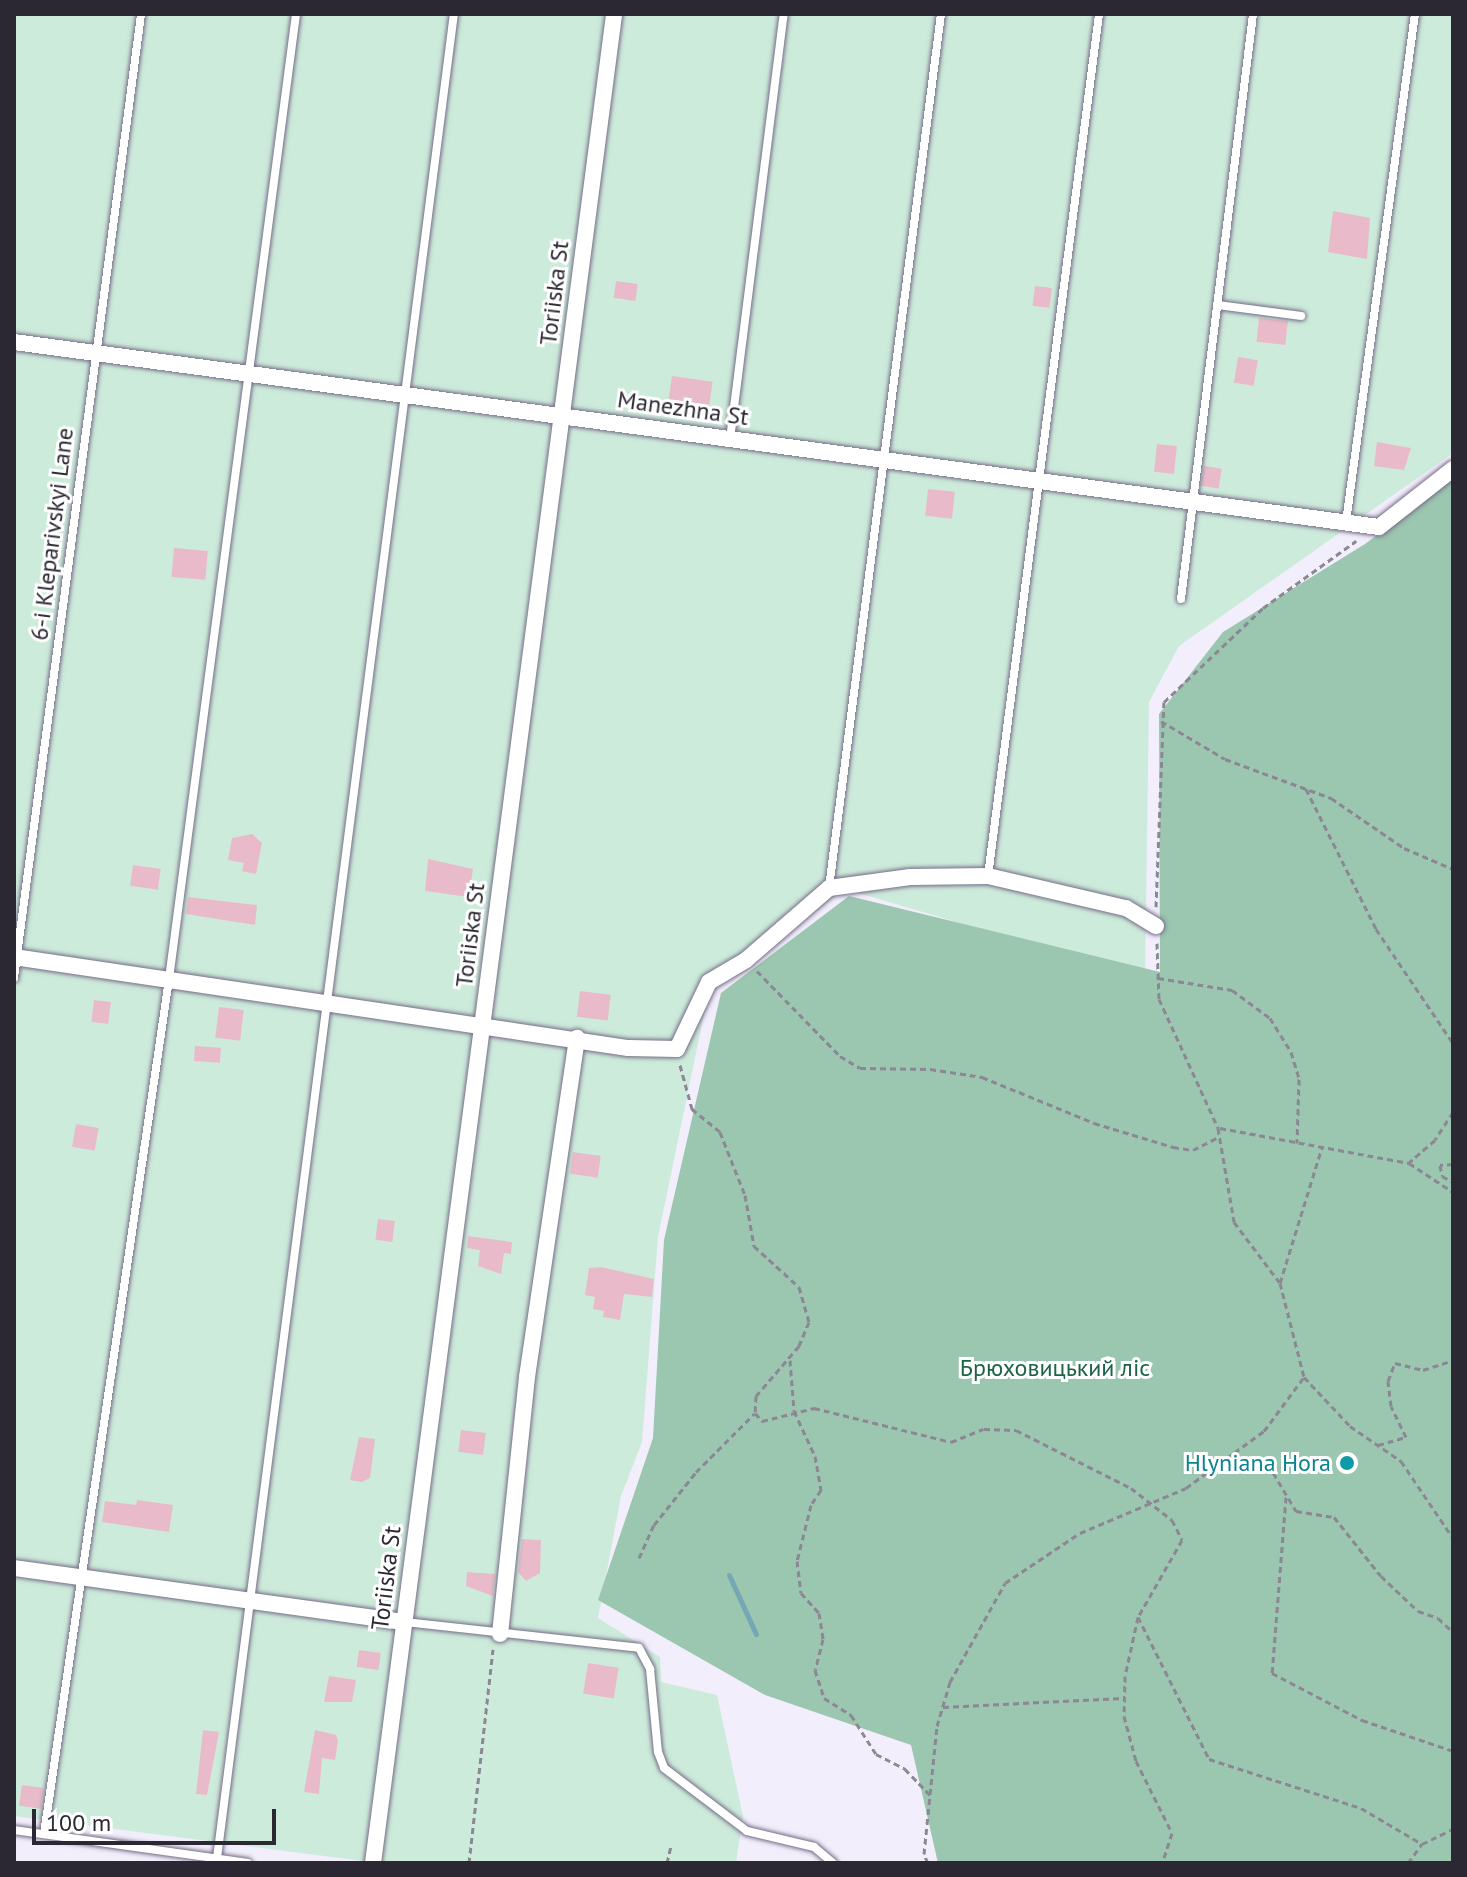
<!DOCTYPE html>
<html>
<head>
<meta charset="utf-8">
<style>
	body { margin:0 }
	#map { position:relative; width:1467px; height:1877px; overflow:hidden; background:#f2eefb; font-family:"PT Sans",sans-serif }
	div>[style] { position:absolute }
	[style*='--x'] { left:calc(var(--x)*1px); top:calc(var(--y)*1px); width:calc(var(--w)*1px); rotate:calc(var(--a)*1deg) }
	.green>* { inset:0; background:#cdebdb }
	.forest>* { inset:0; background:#9bc6af }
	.stream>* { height:5px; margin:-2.5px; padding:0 2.5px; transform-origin:2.5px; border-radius:2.5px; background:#76a7b4 }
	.building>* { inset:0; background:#e9bbca; transform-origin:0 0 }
	.path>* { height:3px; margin-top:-1.5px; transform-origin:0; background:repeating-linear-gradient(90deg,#8b8793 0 6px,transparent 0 10px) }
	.roads { filter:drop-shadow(0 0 2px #766d88) drop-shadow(0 0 2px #766d88) }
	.service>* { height:8px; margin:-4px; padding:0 4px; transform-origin:4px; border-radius:4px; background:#fff }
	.minor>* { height:16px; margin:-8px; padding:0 8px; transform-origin:8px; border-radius:8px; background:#fff }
	.dots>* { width:22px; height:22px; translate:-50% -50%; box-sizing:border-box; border:4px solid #fff; border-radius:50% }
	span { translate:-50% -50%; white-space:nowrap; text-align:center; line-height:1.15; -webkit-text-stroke:6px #fff; paint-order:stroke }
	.street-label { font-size:24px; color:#2c2833 }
	.park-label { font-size:24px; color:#1c6447 }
	.culture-label { font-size:24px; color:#0d838f }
	.right { translate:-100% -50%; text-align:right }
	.frame { position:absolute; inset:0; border:16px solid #2c2833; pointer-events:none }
	.scale { position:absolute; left:32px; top:1809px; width:244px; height:36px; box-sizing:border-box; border:4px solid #2c2833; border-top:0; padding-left:10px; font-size:24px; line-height:28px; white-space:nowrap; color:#2c2833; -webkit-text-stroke:6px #fff; paint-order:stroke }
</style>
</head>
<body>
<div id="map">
	<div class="green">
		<div style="clip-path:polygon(14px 14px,1453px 14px,1453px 453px,1179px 646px,1149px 702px,1145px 978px,845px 889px,708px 995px,658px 1237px,642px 1442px,621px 1496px,598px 1618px,660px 1657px,661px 1682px,717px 1695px,743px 1816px,736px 1863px,379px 1863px,14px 1816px)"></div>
	</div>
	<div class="forest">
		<div style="clip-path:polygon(1453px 479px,1453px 1863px,938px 1863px,911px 1745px,765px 1695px,598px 1600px,653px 1438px,664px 1240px,721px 993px,849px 896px,1160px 972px,1159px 714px,1223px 632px,1365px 544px)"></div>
	</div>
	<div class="stream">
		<div style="--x:729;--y:1575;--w:65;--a:65.4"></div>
	</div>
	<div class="building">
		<div style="clip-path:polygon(1333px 211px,1370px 218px,1367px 259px,1328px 252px)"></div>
		<div style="left:616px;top:281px;width:22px;height:17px;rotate:8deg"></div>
		<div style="left:1035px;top:286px;width:17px;height:20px;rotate:7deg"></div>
		<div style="left:1259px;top:318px;width:29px;height:24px;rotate:6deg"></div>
		<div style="left:1238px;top:357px;width:20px;height:26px;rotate:9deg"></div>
		<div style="left:672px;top:376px;width:41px;height:24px;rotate:8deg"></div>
		<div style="clip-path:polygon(1377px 442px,1411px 448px,1404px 470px,1374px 466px)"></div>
		<div style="left:1157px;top:444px;width:20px;height:28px;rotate:6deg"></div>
		<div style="left:1204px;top:466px;width:18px;height:20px;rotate:9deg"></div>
		<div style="left:928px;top:489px;width:27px;height:27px;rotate:6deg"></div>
		<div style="left:174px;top:548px;width:34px;height:29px;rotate:5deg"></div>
		<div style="clip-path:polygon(252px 834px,262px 843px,256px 874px,242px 871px,244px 863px,228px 860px,232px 838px)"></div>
		<div style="clip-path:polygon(428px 859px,473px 869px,469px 897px,425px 891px)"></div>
		<div style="left:133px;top:865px;width:28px;height:21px;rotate:8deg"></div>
		<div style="clip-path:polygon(188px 897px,257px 905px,255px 925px,186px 914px)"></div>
		<div style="left:580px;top:991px;width:31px;height:26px;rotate:7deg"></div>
		<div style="left:94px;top:1000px;width:17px;height:22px;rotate:7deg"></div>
		<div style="left:219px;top:1007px;width:25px;height:31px;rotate:7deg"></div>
		<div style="left:195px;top:1046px;width:26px;height:15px;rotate:4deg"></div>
		<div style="left:76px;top:1124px;width:23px;height:23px;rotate:10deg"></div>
		<div style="left:573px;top:1152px;width:28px;height:22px;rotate:8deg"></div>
		<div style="left:378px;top:1219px;width:17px;height:21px;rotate:7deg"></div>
		<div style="clip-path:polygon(468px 1236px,512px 1242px,511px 1254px,504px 1253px,501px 1274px,478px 1266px,480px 1250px,467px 1248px)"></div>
		<div style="clip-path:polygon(601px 1267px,654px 1279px,652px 1297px,624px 1294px,620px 1320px,603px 1317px,604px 1311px,593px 1309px,595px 1297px,585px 1295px,589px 1268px)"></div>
		<div style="left:461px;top:1430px;width:25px;height:22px;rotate:7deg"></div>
		<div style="clip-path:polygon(359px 1437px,375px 1439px,370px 1478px,362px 1482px,350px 1480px)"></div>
		<div style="clip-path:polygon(137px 1500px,173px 1505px,169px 1532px,102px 1522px,105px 1501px,136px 1505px)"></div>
		<div style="clip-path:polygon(522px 1539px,541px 1540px,540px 1573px,526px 1581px,518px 1572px)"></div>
		<div style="clip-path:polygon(467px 1572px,495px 1574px,493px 1596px,466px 1586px)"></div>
		<div style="left:359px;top:1650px;width:22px;height:17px;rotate:8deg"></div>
		<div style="left:588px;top:1663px;width:31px;height:31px;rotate:9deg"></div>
		<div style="clip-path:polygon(329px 1676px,356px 1680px,352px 1702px,324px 1702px)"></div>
		<div style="clip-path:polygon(203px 1730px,219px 1732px,207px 1795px,196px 1794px)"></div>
		<div style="clip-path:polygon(315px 1730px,336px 1735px,338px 1741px,335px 1760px,322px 1758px,319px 1794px,304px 1792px)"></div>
		<div style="left:22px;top:1785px;width:22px;height:21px;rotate:8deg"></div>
	</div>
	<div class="path">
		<div style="--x:1161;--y:721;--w:74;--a:30.7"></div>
		<div style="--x:1225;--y:759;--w:113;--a:20.2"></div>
		<div style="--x:1331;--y:798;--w:88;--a:34.4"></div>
		<div style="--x:1404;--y:848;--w:53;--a:23.2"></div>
		<div style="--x:1306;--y:789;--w:157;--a:63.4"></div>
		<div style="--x:1376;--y:929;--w:138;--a:56"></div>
		<div style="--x:1156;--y:907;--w:205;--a:-87.8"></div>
		<div style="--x:1164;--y:702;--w:137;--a:-43.5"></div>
		<div style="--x:1263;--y:608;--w:115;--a:-35.8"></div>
		<div style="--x:1157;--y:943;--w:56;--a:88"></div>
		<div style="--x:1159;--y:999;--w:142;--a:65.4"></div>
		<div style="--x:1218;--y:1128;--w:95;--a:80.3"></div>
		<div style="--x:1234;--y:1222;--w:76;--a:53"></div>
		<div style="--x:1280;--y:1283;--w:97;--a:75.7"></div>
		<div style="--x:1304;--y:1377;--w:67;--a:46.8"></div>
		<div style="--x:1350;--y:1426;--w:62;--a:34.5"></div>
		<div style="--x:1401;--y:1461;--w:93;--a:56"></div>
		<div style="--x:757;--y:971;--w:119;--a:45.7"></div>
		<div style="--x:840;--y:1056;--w:23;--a:31"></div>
		<div style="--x:860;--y:1068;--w:70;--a:0.8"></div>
		<div style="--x:930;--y:1069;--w:53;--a:8.7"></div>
		<div style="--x:982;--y:1077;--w:121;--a:22.3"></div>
		<div style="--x:1094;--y:1123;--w:83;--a:16.9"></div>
		<div style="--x:1173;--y:1147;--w:20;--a:9"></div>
		<div style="--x:1193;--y:1150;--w:30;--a:-27"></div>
		<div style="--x:1158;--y:978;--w:75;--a:9.2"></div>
		<div style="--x:1232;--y:990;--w:47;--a:36.4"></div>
		<div style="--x:1270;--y:1018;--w:40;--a:58"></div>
		<div style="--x:1291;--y:1052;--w:28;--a:73"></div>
		<div style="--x:1299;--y:1079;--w:64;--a:91.8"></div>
		<div style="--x:680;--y:1065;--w:46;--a:74.7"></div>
		<div style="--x:692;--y:1109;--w:36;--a:39"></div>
		<div style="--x:720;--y:1132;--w:68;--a:68.4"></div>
		<div style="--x:745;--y:1195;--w:52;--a:80"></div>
		<div style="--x:754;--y:1246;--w:61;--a:42.3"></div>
		<div style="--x:799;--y:1287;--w:36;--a:74"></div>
		<div style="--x:809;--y:1322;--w:26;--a:113"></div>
		<div style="--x:799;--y:1346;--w:66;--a:130.7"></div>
		<div style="--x:756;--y:1396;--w:17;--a:93"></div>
		<div style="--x:755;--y:1413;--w:11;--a:49"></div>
		<div style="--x:762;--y:1421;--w:54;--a:-14"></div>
		<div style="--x:814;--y:1408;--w:141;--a:13.9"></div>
		<div style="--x:951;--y:1442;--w:35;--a:-22"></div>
		<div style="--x:984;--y:1429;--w:32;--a:2"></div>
		<div style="--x:1016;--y:1430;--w:129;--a:26.8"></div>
		<div style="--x:1131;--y:1488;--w:52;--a:38"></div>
		<div style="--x:1172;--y:1520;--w:22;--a:63"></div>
		<div style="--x:1182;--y:1540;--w:89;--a:119.7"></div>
		<div style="--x:1138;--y:1617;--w:60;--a:102.4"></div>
		<div style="--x:1125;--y:1676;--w:40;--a:91.4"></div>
		<div style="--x:1124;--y:1716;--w:47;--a:75.1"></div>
		<div style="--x:1136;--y:1761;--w:80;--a:63.4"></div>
		<div style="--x:1172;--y:1833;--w:32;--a:108"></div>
		<div style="--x:1453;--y:1112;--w:33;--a:123"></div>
		<div style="--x:1435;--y:1140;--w:35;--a:139"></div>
		<div style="--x:1409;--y:1163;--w:53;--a:33.4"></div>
		<div style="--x:1220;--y:1128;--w:192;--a:10.5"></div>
		<div style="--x:1453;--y:1164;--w:13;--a:176"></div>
		<div style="--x:1440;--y:1165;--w:11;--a:80"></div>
		<div style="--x:1442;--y:1176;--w:13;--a:29"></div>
		<div style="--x:1280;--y:1283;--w:142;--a:-72.8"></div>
		<div style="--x:790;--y:1360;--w:51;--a:85.5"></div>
		<div style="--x:794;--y:1411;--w:50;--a:65"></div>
		<div style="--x:815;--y:1456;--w:35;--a:80"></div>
		<div style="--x:821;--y:1490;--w:18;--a:124"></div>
		<div style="--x:811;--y:1505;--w:58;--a:104"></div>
		<div style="--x:797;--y:1561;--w:32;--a:83"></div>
		<div style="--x:801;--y:1593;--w:27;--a:48"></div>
		<div style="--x:819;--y:1613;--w:26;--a:81"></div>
		<div style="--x:823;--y:1639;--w:32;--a:104"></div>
		<div style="--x:815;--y:1670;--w:29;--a:72"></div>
		<div style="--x:824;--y:1698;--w:32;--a:32"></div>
		<div style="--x:851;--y:1715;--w:46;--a:57.3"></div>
		<div style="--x:876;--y:1754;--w:33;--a:27"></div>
		<div style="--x:905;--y:1769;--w:36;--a:46"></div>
		<div style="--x:1378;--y:1445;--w:29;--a:-16"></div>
		<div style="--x:1406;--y:1437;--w:34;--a:-116"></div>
		<div style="--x:1391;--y:1406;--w:25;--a:-97"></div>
		<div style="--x:1388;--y:1381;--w:19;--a:-69"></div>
		<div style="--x:1395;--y:1363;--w:29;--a:14"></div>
		<div style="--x:1423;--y:1370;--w:32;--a:-18"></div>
		<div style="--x:1220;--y:1463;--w:22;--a:10"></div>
		<div style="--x:1242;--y:1467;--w:14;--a:-39"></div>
		<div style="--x:1253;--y:1458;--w:16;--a:22"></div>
		<div style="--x:1268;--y:1464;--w:55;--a:59.2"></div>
		<div style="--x:1296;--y:1511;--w:38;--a:9"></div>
		<div style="--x:1334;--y:1517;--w:75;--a:51.5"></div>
		<div style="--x:1381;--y:1576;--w:51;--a:43.4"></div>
		<div style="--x:1418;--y:1611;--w:21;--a:19"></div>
		<div style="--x:1438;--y:1618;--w:21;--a:43"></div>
		<div style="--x:1286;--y:1497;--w:177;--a:94.5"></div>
		<div style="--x:1272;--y:1673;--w:102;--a:27.6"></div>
		<div style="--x:1362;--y:1720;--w:96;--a:18.8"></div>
		<div style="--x:639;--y:1558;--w:36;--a:-66"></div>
		<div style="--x:654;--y:1525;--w:68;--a:-51.6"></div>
		<div style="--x:696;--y:1472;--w:83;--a:-45"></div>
		<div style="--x:1138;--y:1617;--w:159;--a:63.4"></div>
		<div style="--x:1209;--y:1759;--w:160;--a:17.9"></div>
		<div style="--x:1361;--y:1808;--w:71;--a:30.5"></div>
		<div style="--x:943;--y:1707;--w:180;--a:-2.9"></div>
		<div style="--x:469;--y:1863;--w:215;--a:-83.6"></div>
		<div style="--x:667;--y:1863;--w:17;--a:-77"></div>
		<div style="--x:928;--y:1863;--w:10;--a:-114"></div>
		<div style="--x:924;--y:1854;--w:129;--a:-84.2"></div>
		<div style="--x:937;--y:1726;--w:46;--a:-73.5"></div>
		<div style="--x:950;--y:1682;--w:113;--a:-60.9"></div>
		<div style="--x:1005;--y:1583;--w:90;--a:-33.7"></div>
		<div style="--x:1080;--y:1533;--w:115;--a:-23"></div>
		<div style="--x:1186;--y:1488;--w:97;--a:-36.2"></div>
		<div style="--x:1264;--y:1431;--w:67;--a:-53.5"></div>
		<div style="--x:1408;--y:1863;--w:24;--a:-54"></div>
		<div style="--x:1422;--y:1844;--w:34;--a:-26"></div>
	</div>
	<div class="roads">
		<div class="service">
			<div style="--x:1218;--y:305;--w:84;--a:7.5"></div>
			<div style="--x:730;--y:439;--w:428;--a:-82.8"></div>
			<div style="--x:1346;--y:522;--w:513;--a:-82.27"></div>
			<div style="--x:1181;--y:599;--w:589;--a:-82.98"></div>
			<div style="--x:988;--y:876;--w:869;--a:-82.66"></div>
			<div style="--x:829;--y:888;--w:881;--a:-82.7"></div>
			<div style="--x:14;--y:978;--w:972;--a:-82.49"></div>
			<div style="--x:405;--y:1622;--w:235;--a:6.3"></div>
			<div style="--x:639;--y:1648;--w:24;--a:62"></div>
			<div style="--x:650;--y:1669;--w:83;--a:84.5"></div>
			<div style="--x:658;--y:1752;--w:17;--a:69"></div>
			<div style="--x:664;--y:1768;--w:104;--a:37.2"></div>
			<div style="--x:747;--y:1831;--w:69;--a:13.4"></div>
			<div style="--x:814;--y:1847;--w:25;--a:40"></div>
			<div style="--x:14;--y:1830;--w:236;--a:8"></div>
			<div style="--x:44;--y:1834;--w:864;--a:-81.68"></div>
			<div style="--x:169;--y:979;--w:973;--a:-82.5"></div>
			<div style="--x:217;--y:1858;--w:1859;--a:-82.68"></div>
		</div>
		<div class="minor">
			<div style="--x:14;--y:342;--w:1377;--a:7.72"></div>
			<div style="--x:1379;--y:527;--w:94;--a:-38.1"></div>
			<div style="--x:14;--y:957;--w:621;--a:8.43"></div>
			<div style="--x:628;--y:1048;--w:49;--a:1.2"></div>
			<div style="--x:677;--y:1049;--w:74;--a:-64.5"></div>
			<div style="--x:709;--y:982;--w:43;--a:-30.7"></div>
			<div style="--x:746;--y:960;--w:110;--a:-40.9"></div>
			<div style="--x:829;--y:888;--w:82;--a:-7.7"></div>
			<div style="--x:910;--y:877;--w:78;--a:-0.7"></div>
			<div style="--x:988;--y:876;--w:142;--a:13.1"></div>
			<div style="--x:1126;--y:908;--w:35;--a:31"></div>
			<div style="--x:14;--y:1568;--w:394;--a:7.9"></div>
			<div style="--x:500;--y:1634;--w:258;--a:-84"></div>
			<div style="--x:527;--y:1377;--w:343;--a:-81.6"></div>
			<div style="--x:373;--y:1863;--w:1865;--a:-82.57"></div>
		</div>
	</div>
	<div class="dots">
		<div style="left:1347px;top:1463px;background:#0f9aa8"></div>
	</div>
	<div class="street-label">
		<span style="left:554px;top:293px;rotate:-83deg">Toriiska St</span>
		<span style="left:683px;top:408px;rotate:8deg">Manezhna St</span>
		<span style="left:52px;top:534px;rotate:-83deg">6-i Kleparivskyi Lane</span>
		<span style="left:470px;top:935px;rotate:-83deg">Toriiska St</span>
		<span style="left:386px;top:1578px;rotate:-83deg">Toriiska St</span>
	</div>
	<div class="park-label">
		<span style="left:1055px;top:1368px">Брюховицький ліс</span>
	</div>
	<div class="culture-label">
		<span class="right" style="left:1331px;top:1463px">Hlyniana Hora</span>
	</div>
	<div class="frame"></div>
	<div class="scale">100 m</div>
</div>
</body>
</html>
